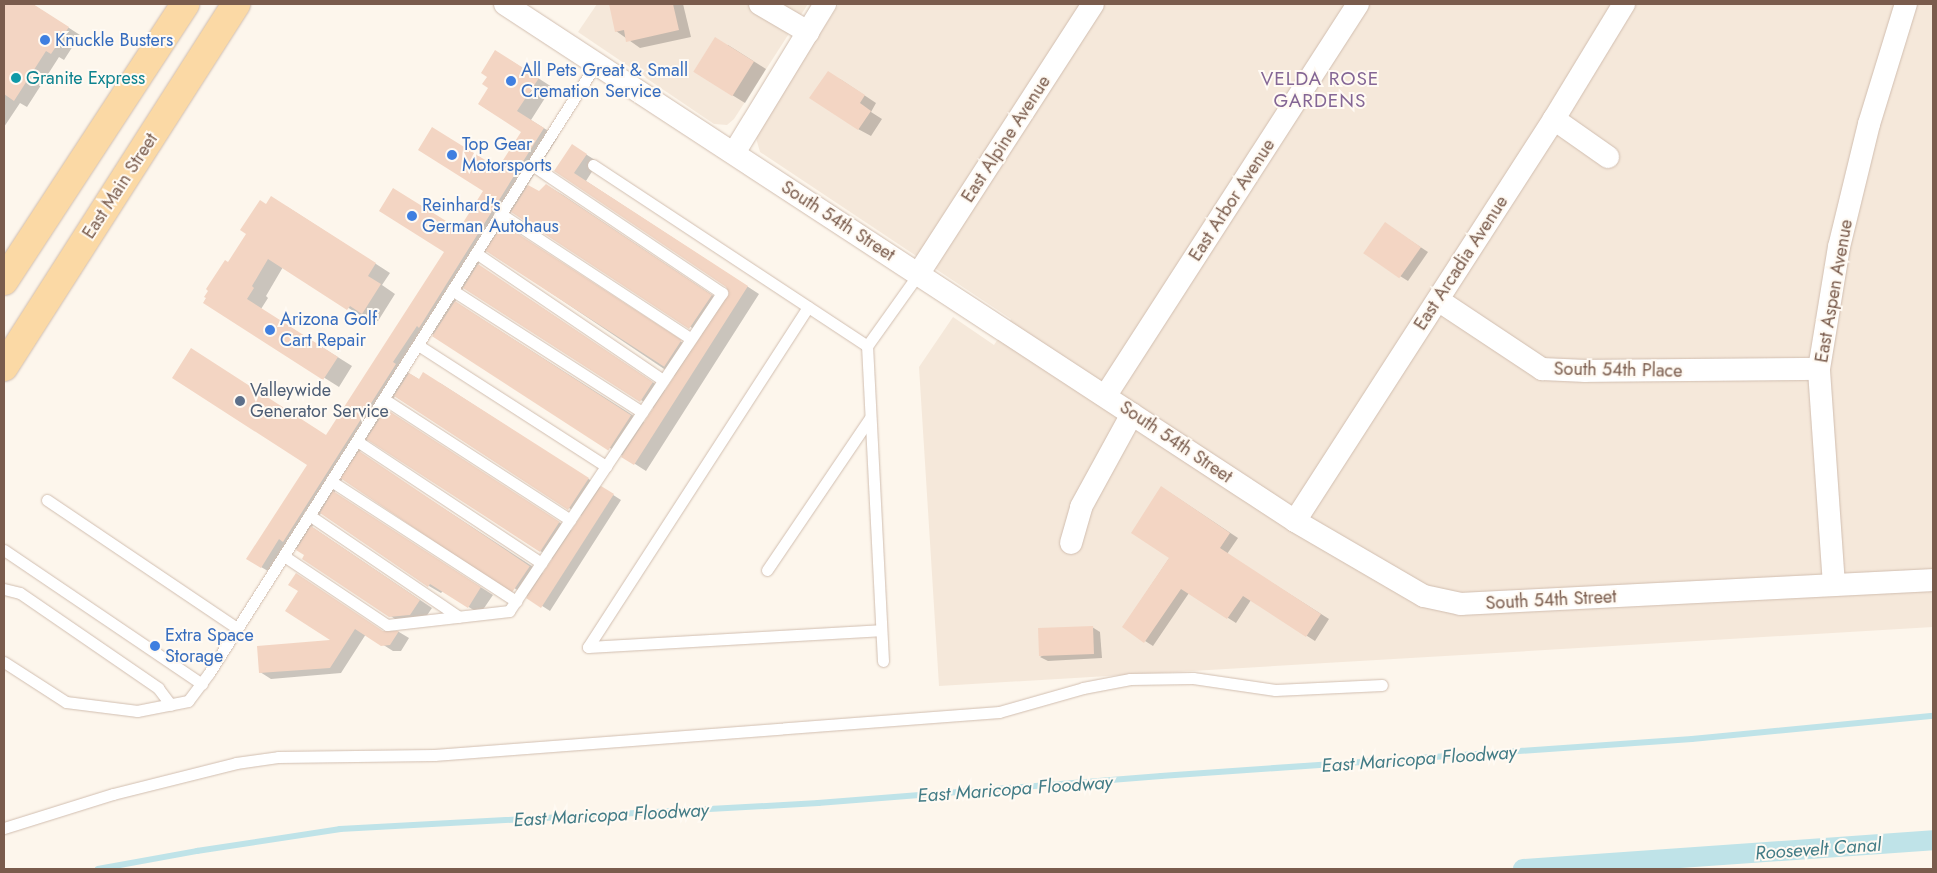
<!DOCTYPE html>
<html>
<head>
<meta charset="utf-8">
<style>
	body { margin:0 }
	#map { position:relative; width:1937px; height:873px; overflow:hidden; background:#fdf6ec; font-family:Jost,sans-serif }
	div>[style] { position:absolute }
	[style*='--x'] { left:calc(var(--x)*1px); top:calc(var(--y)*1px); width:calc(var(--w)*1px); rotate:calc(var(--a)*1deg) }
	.residential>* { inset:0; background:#f5e8da }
	.shadow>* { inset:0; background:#0003 }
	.stream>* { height:5.5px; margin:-2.75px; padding:0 2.75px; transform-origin:2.75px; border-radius:2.75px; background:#bfe3e8 }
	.canal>* { height:20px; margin:-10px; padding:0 10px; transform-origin:10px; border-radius:10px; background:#bfe3e8 }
	.building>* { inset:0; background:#f3d5c3; transform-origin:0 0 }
	.roads { filter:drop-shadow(0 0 1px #d1beb0) drop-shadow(0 0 1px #d1beb0) }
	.lane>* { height:11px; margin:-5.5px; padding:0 5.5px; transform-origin:5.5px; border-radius:5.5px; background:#fff }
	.street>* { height:22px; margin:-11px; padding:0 11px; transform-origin:11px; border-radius:11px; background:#fff }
	.primary>* { height:28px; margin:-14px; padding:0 14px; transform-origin:14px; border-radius:14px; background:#fbd9a5 }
	.dots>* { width:14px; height:14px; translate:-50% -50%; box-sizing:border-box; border:2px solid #fffaf3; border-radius:50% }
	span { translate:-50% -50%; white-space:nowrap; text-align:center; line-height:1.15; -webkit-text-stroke:4px #fffaf3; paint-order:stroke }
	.shop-label { font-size:18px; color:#366cbe }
	.left { translate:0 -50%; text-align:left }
	.culture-label { font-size:18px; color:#0d838f }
	.street-label { font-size:18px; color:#7a5c4d }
	.service-label { font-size:18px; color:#4e5e75 }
	.neighbourhood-label { font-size:19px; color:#846695; letter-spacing:1px }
	.water-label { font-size:19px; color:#437c86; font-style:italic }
	.frame { position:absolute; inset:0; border:5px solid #7a5c4d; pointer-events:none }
</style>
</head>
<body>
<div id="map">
	<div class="residential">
		<div style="clip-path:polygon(597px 4px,808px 4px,734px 119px,727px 125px,714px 124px,578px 32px)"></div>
		<div style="clip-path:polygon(839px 4px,1933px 4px,1933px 627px,939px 686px,919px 367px,953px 317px,994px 345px,1011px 319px,760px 152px,756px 138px,761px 125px)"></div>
	</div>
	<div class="shadow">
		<div style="clip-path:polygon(4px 4px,32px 4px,80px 35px,64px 60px,59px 57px,27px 107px,20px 103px,4px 127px)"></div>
		<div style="clip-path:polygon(610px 4px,683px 4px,691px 37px,640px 48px,616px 31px)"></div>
		<div style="clip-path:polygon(728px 45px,766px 69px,745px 103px,695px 72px)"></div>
		<div style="clip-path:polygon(evenodd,510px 60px,552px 87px,531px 120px,558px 137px,527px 186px,539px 193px,546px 185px,563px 195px,724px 303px,731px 293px,727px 286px,556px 171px,584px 153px,598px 162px,586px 181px,759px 294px,646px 471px,431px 333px,407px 372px,420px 380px,440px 383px,621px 500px,550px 611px,343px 478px,334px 493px,493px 595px,480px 614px,443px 591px,441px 593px,429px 586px,321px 513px,312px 527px,432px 608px,423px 621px,402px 624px,294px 547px,275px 575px,261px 567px,327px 436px,523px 132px,479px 104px,510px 60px,512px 211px,703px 335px,694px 350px,502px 225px,512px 211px,510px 60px,487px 250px,676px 377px,666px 391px,478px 265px,487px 250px,510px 60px,464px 287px,655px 409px,645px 423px,455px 302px,464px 287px,510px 60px,395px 396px,583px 517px,573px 531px,386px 411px,395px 396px,510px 60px,369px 438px,554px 560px,544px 574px,359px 453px,369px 438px)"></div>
		<div style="clip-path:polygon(840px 79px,876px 103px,871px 112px,882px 119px,871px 136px,858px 129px)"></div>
		<div style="clip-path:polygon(266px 205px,286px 206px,390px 273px,382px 285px,395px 294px,378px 321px,365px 314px,363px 317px,283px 267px,266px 296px,268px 298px,261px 309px,352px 366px,339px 387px,204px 302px)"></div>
		<div style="clip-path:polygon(1393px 229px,1428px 252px,1408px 281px,1400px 276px)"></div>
		<div style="clip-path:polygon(1169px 492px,1238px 538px,1227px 554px,1329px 619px,1315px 641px,1251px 600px,1236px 623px,1189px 593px,1153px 646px,1123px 627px,1170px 557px)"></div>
		<div style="clip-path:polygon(287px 611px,384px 632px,399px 632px,409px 638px,401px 651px,393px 651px,366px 634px,341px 673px,271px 679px,260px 672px,333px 641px)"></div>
		<div style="clip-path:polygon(1092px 627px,1100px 632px,1102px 658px,1048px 661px,1040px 657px)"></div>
	</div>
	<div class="stream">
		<div style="--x:98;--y:869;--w:101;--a:-10.3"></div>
		<div style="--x:197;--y:851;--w:145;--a:-8.7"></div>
		<div style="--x:340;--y:829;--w:479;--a:-3.1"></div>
		<div style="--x:818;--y:803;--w:344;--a:-4.5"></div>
		<div style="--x:1161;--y:776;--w:532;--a:-3.99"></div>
		<div style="--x:1692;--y:739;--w:242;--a:-5.5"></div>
	</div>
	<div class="canal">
		<div style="--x:1523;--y:869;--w:411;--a:-4"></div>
	</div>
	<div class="building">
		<div style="clip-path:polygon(4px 4px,33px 4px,69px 27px,51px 54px,46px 51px,14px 101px,4px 94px)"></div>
		<div style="clip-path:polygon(609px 4px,673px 4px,679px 30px,626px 42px,624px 30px,615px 32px)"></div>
		<div style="left:715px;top:37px;width:46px;height:41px;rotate:32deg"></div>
		<div style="clip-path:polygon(495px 50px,539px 78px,517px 111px,544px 128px,419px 328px,417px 326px,393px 362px,396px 364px,283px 542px,279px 539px,261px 568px,246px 559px,307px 465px,172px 378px,191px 348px,326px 435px,444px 252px,379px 211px,393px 188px,459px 229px,483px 191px,418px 150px,432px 127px,498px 168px,521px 132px,478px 104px,488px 88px,482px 84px,487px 77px,481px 73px)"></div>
		<div style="clip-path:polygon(828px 71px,865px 95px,860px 103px,871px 111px,858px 130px,809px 98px)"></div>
		<div style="clip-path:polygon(572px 144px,587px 154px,574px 173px,748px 286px,634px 465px,621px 457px,729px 293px,726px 287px,554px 171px)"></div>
		<div style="clip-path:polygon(546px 184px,712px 295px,689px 329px,511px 212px,528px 185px,539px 191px)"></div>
		<div style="clip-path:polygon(271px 196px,376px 263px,368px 276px,381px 284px,362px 314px,350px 306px,347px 310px,268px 259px,252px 286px,254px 288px,247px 299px,338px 357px,323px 380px,203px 303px,206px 298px,204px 297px,208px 291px,206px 289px,225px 260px,228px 262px,246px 234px,240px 230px,260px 200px,266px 204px)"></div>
		<div style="left:1385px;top:222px;width:44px;height:38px;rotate:35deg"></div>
		<div style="left:503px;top:224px;width:213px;height:32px;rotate:33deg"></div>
		<div style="clip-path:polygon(478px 264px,653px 382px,640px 402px,463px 288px)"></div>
		<div style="left:455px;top:301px;width:210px;height:42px;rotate:33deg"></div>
		<div style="clip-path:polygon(423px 372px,589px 478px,568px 510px,394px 396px,409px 373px,419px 379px)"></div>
		<div style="left:386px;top:409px;width:207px;height:36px;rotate:33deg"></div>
		<div style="left:359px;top:451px;width:206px;height:33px;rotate:34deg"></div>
		<div style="clip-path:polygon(601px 486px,614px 494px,541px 608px,526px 598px)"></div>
		<div style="clip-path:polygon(1161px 486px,1230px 533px,1220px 548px,1321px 614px,1306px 637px,1243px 596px,1227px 619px,1181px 589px,1144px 643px,1122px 627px,1169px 558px,1131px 533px)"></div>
		<div style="clip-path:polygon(333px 491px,481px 587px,468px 608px,430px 584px,428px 587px,320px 513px)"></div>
		<div style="clip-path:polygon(311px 526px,420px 600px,410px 615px,389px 617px,302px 559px,304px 555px,296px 550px)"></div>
		<div style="clip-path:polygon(296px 573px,383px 631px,399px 631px,390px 645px,381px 646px,355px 629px,330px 668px,259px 673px,257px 646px,330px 640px,285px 611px,298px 591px,288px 585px)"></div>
		<div style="left:1093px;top:626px;width:28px;height:55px;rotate:88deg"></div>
	</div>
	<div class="roads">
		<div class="lane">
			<div style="--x:593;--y:165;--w:328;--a:33.4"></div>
			<div style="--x:501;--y:214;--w:227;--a:33.3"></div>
			<div style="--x:476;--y:253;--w:226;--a:34.2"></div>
			<div style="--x:452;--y:290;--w:226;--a:32.7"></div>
			<div style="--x:418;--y:345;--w:224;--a:32.8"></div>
			<div style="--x:384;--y:399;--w:222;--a:33"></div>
			<div style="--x:357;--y:441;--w:221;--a:33.5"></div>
			<div style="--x:331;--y:481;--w:221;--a:33"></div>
			<div style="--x:47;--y:500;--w:229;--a:34"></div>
			<div style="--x:309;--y:515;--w:181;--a:34.2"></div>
			<div style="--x:4;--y:550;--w:239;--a:34.1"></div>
			<div style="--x:284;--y:556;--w:124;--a:33.8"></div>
			<div style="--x:387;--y:625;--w:123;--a:-6.5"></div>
			<div style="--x:509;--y:611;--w:383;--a:-56.2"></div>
			<div style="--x:722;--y:293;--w:229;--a:-146"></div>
			<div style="--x:767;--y:570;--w:184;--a:-55.9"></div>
			<div style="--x:4;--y:589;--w:16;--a:14"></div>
			<div style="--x:20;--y:593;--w:168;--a:34.5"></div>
			<div style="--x:158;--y:688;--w:21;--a:53"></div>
			<div style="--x:588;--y:647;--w:405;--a:-57.1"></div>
			<div style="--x:588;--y:647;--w:292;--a:-3.3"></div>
			<div style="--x:883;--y:661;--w:315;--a:-92.9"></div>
			<div style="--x:867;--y:346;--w:90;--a:-54.5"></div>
			<div style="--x:4;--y:662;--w:74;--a:32.8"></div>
			<div style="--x:66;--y:702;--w:72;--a:7.2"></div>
			<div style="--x:137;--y:711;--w:52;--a:-11.1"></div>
			<div style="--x:188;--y:701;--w:35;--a:-53"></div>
			<div style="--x:209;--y:673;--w:722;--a:-57.57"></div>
			<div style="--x:4;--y:828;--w:114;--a:-17.3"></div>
			<div style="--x:113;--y:794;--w:127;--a:-14.1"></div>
			<div style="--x:236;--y:763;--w:42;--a:-8.1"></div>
			<div style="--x:278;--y:757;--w:156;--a:-0.7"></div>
			<div style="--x:434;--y:755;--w:567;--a:-4.35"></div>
			<div style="--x:999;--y:712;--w:87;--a:-15.9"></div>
			<div style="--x:1083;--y:688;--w:48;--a:-10.8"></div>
			<div style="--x:1130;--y:679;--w:63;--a:-0.9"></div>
			<div style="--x:1193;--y:678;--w:83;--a:8.3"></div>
			<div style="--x:1275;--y:690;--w:107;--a:-2.7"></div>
		</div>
		<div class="street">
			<div style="--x:505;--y:4;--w:944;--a:33.2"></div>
			<div style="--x:1295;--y:521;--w:149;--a:30.2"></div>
			<div style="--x:1424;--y:596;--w:38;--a:12"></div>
			<div style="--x:1461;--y:604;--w:473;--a:-2.9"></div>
			<div style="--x:760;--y:4;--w:56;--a:30.3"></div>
			<div style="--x:1554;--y:119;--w:66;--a:35.1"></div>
			<div style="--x:734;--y:153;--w:175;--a:-58.6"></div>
			<div style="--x:919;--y:273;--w:320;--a:-57.1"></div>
			<div style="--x:1438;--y:300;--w:125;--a:33.6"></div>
			<div style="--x:1542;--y:369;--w:44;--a:2.6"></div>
			<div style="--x:1586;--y:371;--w:233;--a:-0.5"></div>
			<div style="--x:1106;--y:395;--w:465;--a:-57.2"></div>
			<div style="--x:1295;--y:521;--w:478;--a:-57.2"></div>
			<div style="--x:1554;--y:119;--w:135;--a:-58.7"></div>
			<div style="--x:1071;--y:543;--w:37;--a:-74"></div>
			<div style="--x:1081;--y:507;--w:106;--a:-61.3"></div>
			<div style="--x:1834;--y:585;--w:217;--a:-94"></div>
			<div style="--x:1819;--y:369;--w:124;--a:-80.7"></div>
			<div style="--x:1839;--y:247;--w:127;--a:-76.3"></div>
			<div style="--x:1869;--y:124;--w:126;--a:-72.9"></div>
		</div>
		<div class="primary">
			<div style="--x:4;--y:281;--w:331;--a:-56.8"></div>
			<div style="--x:4;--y:367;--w:431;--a:-57.4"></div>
		</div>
	</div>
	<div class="dots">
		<div style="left:45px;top:40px;background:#3f7fe0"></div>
		<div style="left:16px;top:78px;background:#0f9aa8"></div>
		<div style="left:511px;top:81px;background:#3f7fe0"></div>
		<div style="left:452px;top:155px;background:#3f7fe0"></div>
		<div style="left:412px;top:216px;background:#3f7fe0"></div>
		<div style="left:270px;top:330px;background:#3f7fe0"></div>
		<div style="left:240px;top:401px;background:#5c6f8a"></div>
		<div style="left:155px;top:646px;background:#3f7fe0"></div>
	</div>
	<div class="shop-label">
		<span class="left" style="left:55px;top:40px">Knuckle Busters</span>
		<span class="left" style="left:521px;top:81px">All Pets Great &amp; Small<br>Cremation Service</span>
		<span class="left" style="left:462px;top:155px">Top Gear<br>Motorsports</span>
		<span class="left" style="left:422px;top:216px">Reinhard's<br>German Autohaus</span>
		<span class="left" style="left:280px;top:330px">Arizona Golf<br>Cart Repair</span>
		<span class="left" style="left:165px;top:646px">Extra Space<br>Storage</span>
	</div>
	<div class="culture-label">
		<span class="left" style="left:26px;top:78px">Granite Express</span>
	</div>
	<div class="street-label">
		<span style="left:1006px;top:139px;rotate:-57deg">East Alpine Avenue</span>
		<span style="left:120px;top:186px;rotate:-57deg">East Main Street</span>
		<span style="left:1232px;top:200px;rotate:-57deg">East Arbor Avenue</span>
		<span style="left:838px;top:221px;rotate:33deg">South 54th Street</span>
		<span style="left:1461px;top:263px;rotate:-57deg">East Arcadia Avenue</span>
		<span style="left:1834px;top:291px;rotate:-80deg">East Aspen Avenue</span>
		<span style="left:1618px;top:370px;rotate:1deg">South 54th Place</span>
		<span style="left:1176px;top:442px;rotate:34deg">South 54th Street</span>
		<span style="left:1551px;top:600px;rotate:-3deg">South 54th Street</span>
	</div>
	<div class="service-label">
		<span class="left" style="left:250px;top:401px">Valleywide<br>Generator Service</span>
	</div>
	<div class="neighbourhood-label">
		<span style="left:1320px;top:90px">VELDA ROSE<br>GARDENS</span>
	</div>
	<div class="water-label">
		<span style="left:1419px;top:759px;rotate:-4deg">East Maricopa Floodway</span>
		<span style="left:1015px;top:789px;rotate:-4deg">East Maricopa Floodway</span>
		<span style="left:611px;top:815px;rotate:-3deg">East Maricopa Floodway</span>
		<span style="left:1818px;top:849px;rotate:-4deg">Roosevelt Canal</span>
	</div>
	<div class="frame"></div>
</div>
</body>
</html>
